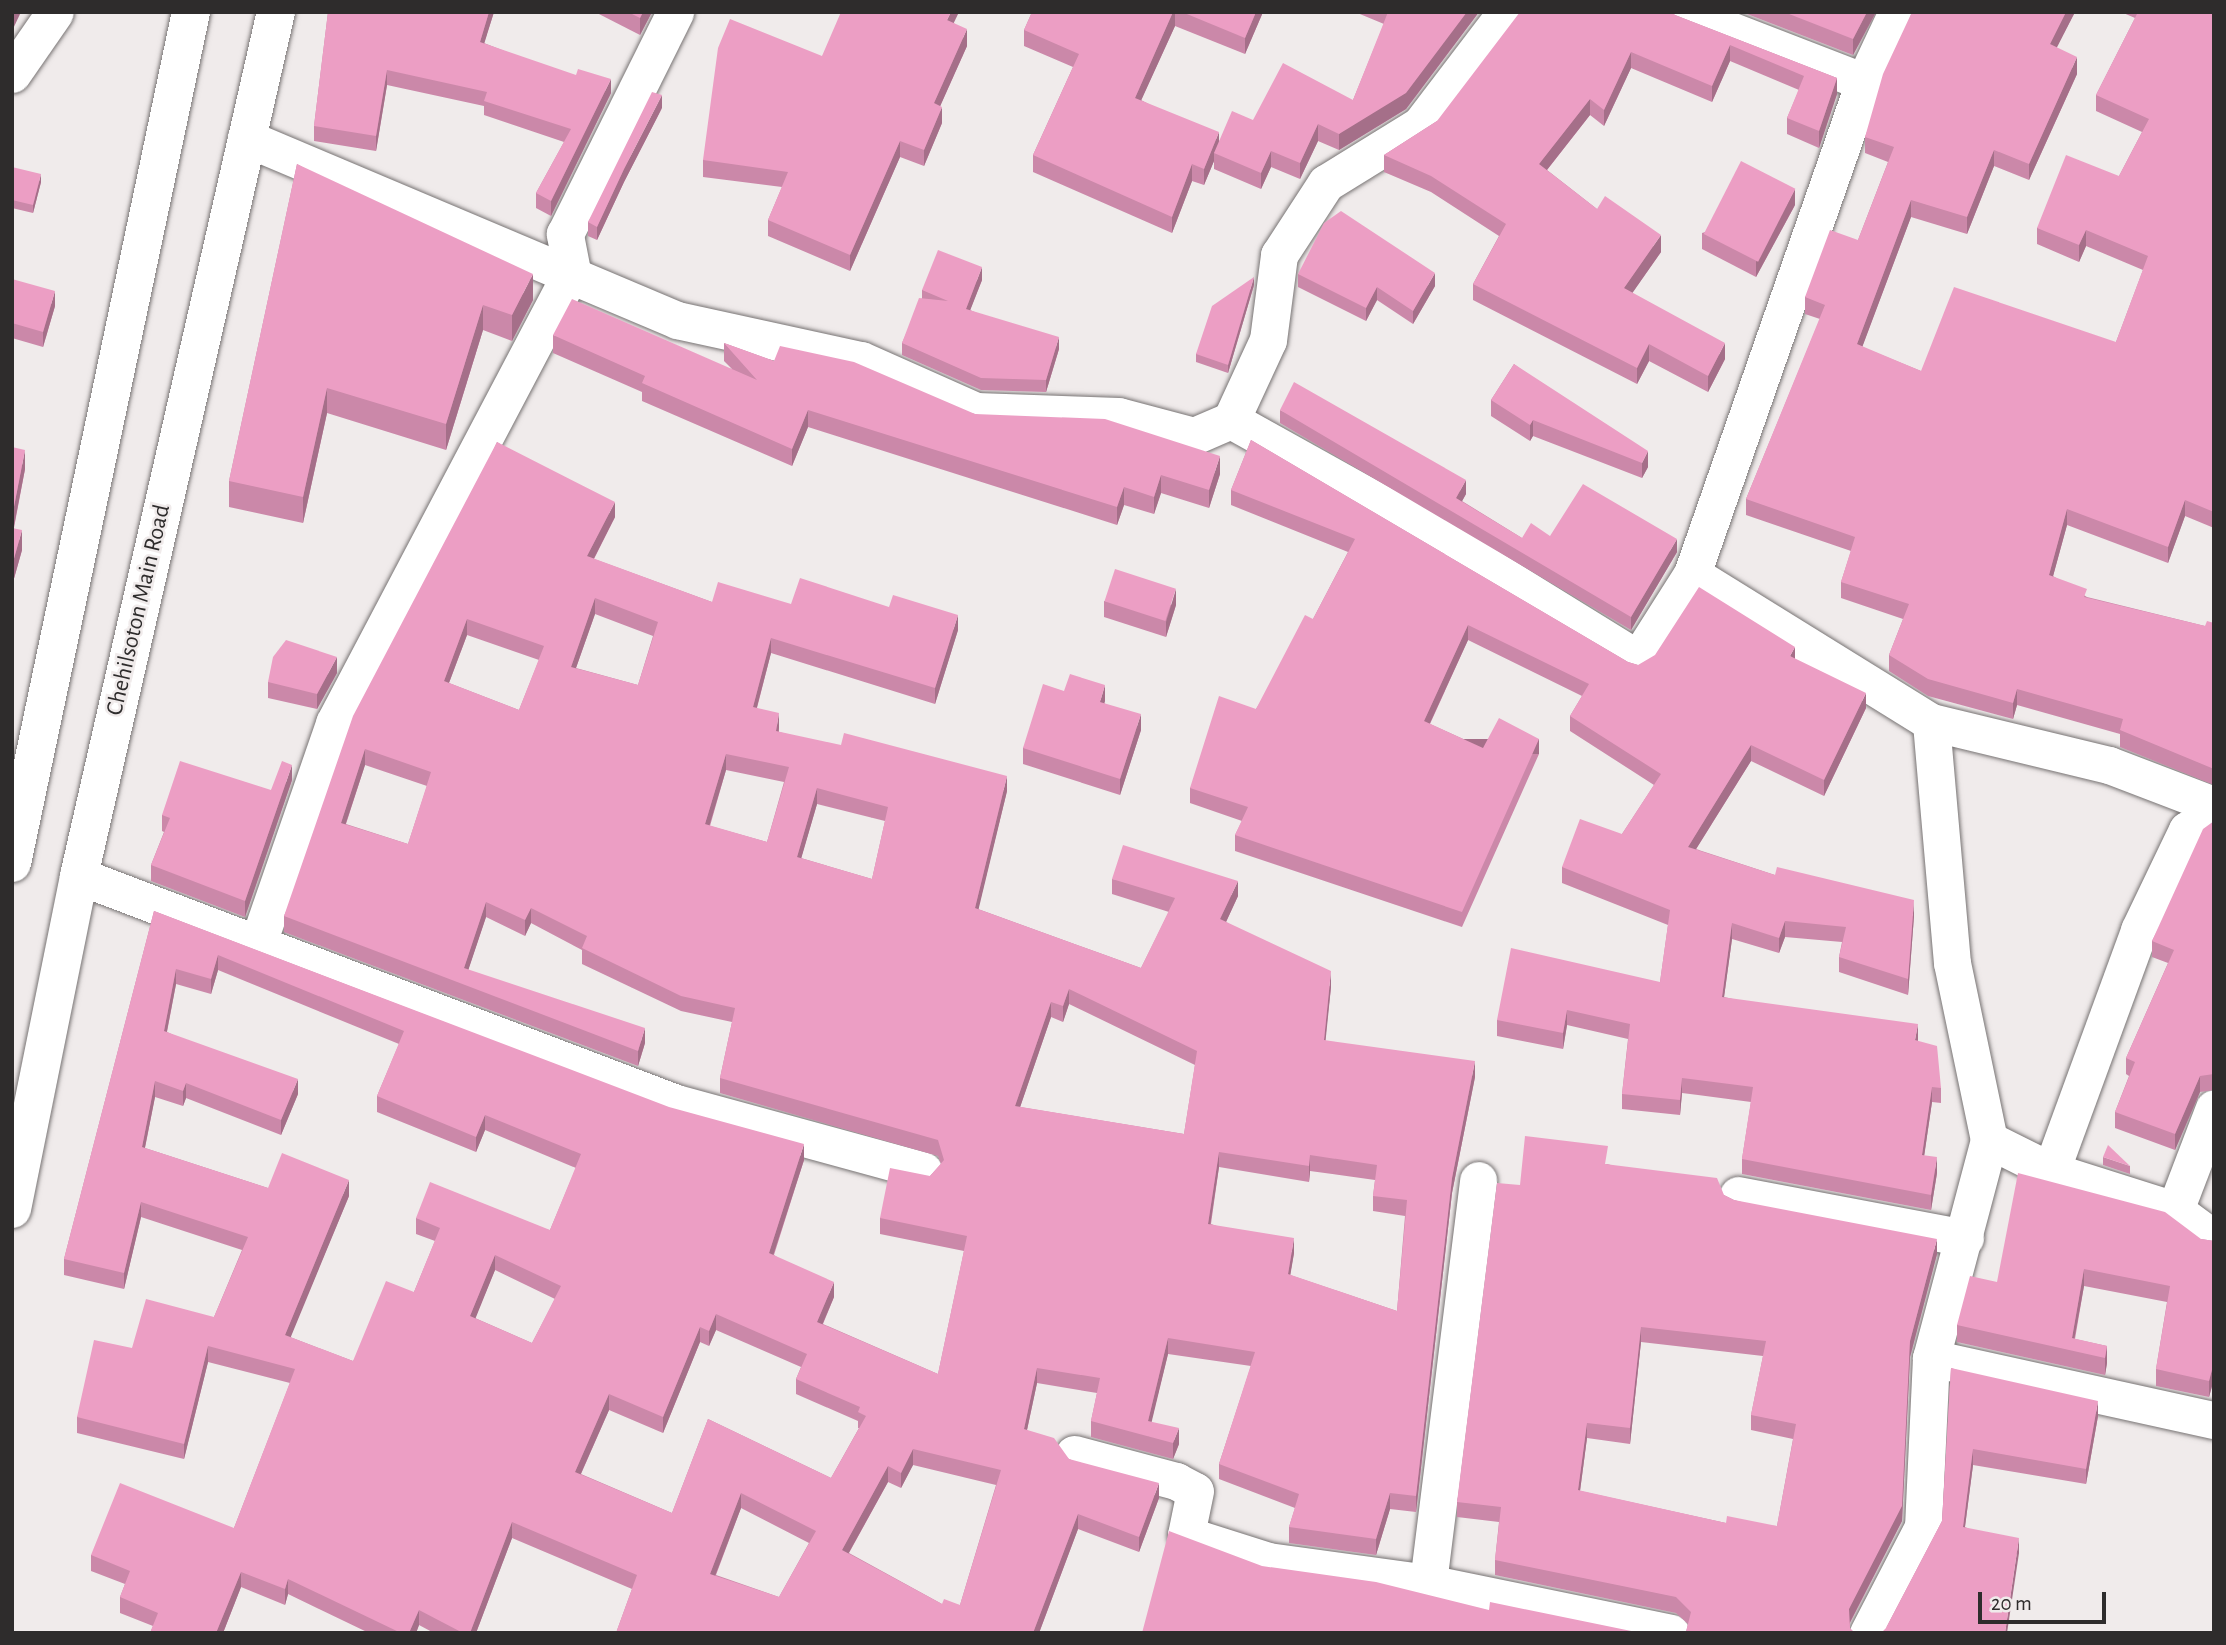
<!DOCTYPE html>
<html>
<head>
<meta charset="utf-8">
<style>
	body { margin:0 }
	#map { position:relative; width:2226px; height:1645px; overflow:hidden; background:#f0ebeb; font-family:"Alegreya Sans",sans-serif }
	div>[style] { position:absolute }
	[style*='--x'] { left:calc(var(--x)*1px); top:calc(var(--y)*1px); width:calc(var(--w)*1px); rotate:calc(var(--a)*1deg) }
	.roads { filter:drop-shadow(0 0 2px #777373) drop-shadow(0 0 2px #777373) }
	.minor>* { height:37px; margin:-18.5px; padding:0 18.5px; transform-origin:18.5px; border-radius:18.5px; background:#fff }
	.secondary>* { height:38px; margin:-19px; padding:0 19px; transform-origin:19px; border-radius:19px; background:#fff }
	.wall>* { inset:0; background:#cb88a9 }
	.shaded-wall>* { inset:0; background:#a56f89; transform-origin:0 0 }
	.building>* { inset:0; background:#ec9ec4; transform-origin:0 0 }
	span { translate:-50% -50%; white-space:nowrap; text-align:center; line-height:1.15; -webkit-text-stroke:5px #f0ebeb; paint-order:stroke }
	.street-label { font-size:24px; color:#2e2c2c }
	.frame { position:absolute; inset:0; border:14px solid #2e2c2c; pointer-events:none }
	.scale { position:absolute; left:1978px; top:1592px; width:128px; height:32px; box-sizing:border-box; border:4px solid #2e2c2c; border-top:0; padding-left:9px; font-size:21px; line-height:24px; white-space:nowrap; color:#2e2c2c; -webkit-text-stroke:5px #f0ebeb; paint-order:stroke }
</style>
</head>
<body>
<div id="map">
	<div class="roads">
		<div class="minor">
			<div style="--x:1683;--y:12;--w:194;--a:21.1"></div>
			<div style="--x:12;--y:74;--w:75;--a:-55.3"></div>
			<div style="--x:246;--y:138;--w:468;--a:22.9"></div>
			<div style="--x:677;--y:320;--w:188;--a:12.3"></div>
			<div style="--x:861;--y:360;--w:126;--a:23.9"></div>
			<div style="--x:976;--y:411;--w:142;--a:2"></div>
			<div style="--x:1118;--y:416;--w:79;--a:14.7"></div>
			<div style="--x:1194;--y:436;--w:40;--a:-23.4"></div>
			<div style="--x:1231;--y:420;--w:88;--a:-65.2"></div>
			<div style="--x:1268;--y:340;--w:86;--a:-82.6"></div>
			<div style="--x:1279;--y:255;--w:86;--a:-56.9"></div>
			<div style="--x:1326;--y:183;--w:110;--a:-31.7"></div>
			<div style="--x:1420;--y:125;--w:142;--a:-52.7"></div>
			<div style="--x:1231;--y:420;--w:238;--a:29.1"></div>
			<div style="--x:1439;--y:536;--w:234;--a:31.7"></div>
			<div style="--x:1638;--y:659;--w:101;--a:-57.6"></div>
			<div style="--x:1692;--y:574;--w:521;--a:-70.73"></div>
			<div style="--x:1864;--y:82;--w:77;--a:-64.8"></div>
			<div style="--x:1692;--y:574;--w:281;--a:31.8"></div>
			<div style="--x:1931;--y:722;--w:183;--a:13.6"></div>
			<div style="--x:2109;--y:765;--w:112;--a:20.9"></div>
			<div style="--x:79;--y:876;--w:639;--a:20.82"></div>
			<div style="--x:676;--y:1103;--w:257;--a:15.3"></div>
			<div style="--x:259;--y:940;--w:230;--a:-70.9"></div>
			<div style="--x:334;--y:723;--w:511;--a:-62.23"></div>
			<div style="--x:572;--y:271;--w:38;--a:-101"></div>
			<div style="--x:565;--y:234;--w:248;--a:-63.6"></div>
			<div style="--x:1989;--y:1140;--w:69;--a:26.6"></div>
			<div style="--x:2051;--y:1171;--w:130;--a:17.5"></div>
			<div style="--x:2175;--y:1210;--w:49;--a:36.6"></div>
			<div style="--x:2051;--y:1171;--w:257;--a:-69.9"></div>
			<div style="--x:2139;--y:930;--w:111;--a:-64.4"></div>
			<div style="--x:2187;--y:830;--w:31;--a:-31"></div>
			<div style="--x:1738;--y:1195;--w:231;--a:10.7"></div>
			<div style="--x:2175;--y:1210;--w:109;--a:-69.1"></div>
			<div style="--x:1931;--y:1358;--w:290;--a:12.4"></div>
			<div style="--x:1074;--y:1454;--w:106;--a:14.8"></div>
			<div style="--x:1176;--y:1481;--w:21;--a:28"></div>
			<div style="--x:1195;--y:1491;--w:45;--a:101.6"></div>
			<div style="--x:1186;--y:1535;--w:86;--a:17.6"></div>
			<div style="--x:1268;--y:1561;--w:162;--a:7.8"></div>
			<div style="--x:1428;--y:1583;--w:248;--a:11.6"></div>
			<div style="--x:1428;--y:1583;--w:406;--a:-82.9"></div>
			<div style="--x:1868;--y:1633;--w:119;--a:-62.6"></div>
			<div style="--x:1923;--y:1527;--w:169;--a:-87.3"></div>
			<div style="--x:1931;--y:1358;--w:226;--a:-75.1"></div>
			<div style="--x:1989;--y:1140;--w:181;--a:-101.8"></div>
			<div style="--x:1952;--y:963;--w:242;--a:-95"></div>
		</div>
		<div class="secondary">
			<div style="--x:12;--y:863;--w:870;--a:-78.12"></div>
			<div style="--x:12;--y:1209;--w:340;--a:-78.6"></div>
			<div style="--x:79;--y:876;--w:886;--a:-77.16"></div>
		</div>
	</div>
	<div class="wall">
		<div style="clip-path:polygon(328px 12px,494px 12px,484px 43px,611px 93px,551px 216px,536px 208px,536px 193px,564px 142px,484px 115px,484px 106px,387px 85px,376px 151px,314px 141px,314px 126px)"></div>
		<div style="clip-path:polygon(595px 12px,652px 12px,640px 35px)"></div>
		<div style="clip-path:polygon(1032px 12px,1263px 12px,1245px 54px,1175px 26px,1141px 100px,1219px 141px,1253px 120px,1353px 100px,1384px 24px,1355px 12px,1479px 12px,1406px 109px,1339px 150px,1318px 141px,1300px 179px,1271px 167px,1261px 189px,1214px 169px,1214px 161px,1204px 185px,1192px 181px,1172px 233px,1033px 172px,1033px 155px,1073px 67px,1024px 46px,1024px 30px)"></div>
		<div style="clip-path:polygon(1742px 12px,1876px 12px,1853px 55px)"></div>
		<div style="clip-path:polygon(1912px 12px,2075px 12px,2056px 48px,2077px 74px,2029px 180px,1994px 166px,1967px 234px,1911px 217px,1862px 347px,1921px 371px,2116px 342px,2143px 270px,2086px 246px,2079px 262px,2037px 244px,2037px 228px,2119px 176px,2142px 132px,2096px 111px,2096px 95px,2135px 18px,2121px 12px,2214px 12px,2214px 528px,2185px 516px,2168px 563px,2067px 525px,2053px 576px,2087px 597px,2205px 626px,2214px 623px,2214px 785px,2120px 747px,2120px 734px,2017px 705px,2013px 719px,1928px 696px,1889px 671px,1889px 655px,1903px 619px,1841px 598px,1841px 582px,1851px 551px,1746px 515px,1746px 499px,1820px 319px,1805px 314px,1805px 297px,1858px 240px,1888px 162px,1865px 153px,1865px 137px)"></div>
		<div style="clip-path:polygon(1675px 15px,1837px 78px,1837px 94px,1819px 148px,1787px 134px,1787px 118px,1799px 90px,1730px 61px,1712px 102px,1631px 68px,1604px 126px,1590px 115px,1547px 170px,1597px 209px,1661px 252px,1632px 293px,1725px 359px,1708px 392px,1649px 361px,1637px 384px,1473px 300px,1473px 284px,1499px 236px,1431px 192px,1384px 172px,1384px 155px,1437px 121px)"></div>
		<div style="clip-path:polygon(954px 23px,967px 46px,940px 106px,942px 123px,924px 166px,900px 157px,850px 271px,768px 236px,768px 220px,782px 187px,703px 177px,703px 160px,822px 56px)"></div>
		<div style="clip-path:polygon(662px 108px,624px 182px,597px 240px,588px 236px,588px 222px)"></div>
		<div style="clip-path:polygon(297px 164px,533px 300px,512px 341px,483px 330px,446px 450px,327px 413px,303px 523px,229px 507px,229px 481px)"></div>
		<div style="clip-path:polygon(12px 167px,41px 182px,33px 213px,12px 208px)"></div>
		<div style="clip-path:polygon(1795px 205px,1756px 277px,1702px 249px,1702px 233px)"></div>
		<div style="clip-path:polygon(1298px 274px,1435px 286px,1413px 324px,1377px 300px,1366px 321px,1298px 287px)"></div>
		<div style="clip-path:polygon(12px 279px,55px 306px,43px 347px,12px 338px)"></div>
		<div style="clip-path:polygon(982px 280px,970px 310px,1059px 349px,1046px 392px,981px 390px,902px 355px,902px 343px,922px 298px,922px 290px)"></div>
		<div style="clip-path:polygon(1254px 285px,1228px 373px,1196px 362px,1196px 354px)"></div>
		<div style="clip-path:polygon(553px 335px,732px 369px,724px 361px,724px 343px,774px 361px,975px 414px,1220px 474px,1209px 508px,1161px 493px,1154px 514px,1124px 505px,1117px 525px,808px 427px,792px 466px,642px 401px,642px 392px,553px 353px)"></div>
		<div style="clip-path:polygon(1514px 364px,1648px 467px,1642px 478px,1533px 436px,1530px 441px,1491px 416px,1491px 400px)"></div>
		<div style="clip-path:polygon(1280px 410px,1466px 494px,1462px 501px,1522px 538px,1550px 536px,1677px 552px,1631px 630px,1280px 423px)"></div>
		<div style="clip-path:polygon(1251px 440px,1628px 662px,1638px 665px,1795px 659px,1866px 708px,1824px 796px,1751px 761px,1696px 849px,1775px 875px,1914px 916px,1908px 995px,1839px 972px,1839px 957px,1842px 942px,1785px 937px,1779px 953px,1732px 939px,1724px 997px,1918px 1041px,1941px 1088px,1941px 1103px,1932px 1102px,1924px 1156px,1937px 1173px,1931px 1210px,1742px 1174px,1742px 1159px,1751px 1102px,1682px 1093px,1680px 1115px,1622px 1109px,1622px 1094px,1628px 1039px,1567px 1025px,1563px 1049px,1497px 1036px,1497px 1020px,1660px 982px,1668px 925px,1562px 883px,1562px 867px,1622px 834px,1654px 785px,1570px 731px,1570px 716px,1582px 696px,1468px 640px,1430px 724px,1483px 748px,1539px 754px,1462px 927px,1235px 851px,1235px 835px,1242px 821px,1190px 803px,1190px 788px,1256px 709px,1313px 619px,1348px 552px,1231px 505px,1231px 490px)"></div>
		<div style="clip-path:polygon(evenodd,497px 442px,615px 517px,594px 559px,712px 602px,791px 604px,958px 630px,935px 704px,771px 653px,757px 708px,779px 728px,779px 732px,1007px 791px,978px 909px,1141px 968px,1169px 912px,1112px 894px,1112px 879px,1238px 896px,1226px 922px,1331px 987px,1325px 1041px,1475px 1077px,1452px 1193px,1416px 1512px,1390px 1509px,1376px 1555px,1289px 1543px,1289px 1527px,1295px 1508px,1219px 1479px,1219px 1464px,1251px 1366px,1168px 1354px,1151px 1422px,1179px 1444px,1173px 1459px,1091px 1437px,1091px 1421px,1097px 1393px,1037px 1383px,1027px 1430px,1069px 1459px,1159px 1498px,1139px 1552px,1078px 1529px,1039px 1633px,616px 1633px,632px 1589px,512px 1538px,476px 1633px,434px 1633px,419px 1625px,416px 1633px,369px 1633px,288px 1594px,285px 1605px,241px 1587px,223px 1633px,150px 1633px,153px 1626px,120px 1613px,120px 1597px,125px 1584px,91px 1571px,91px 1555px,234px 1528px,290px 1383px,208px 1362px,184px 1459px,77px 1433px,77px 1417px,132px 1348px,214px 1317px,242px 1250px,141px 1217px,124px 1289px,64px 1275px,64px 1259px,154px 911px,804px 1160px,774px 1255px,834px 1297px,823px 1324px,938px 1374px,964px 1251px,880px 1234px,880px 1218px,930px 1176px,941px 1164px,938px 1156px,720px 1093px,720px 1078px,732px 1022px,681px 1011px,582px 964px,582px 950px,531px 923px,525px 936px,486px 917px,468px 970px,645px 1043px,638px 1066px,284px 932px,284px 916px,497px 442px,595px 614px,653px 636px,638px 685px,576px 668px,595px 614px,497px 442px,467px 635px,539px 660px,519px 710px,449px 683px,467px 635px,497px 442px,365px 765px,427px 786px,408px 844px,346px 824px,365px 765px,497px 442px,726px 770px,784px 782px,767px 842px,710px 826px,726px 770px,497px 442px,817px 804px,885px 821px,872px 879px,801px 858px,817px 804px,497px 442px,218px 970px,399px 1044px,377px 1096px,377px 1112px,476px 1152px,485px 1130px,576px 1168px,550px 1230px,416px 1218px,416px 1234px,435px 1241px,414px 1292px,353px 1361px,290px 1337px,349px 1196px,268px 1188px,145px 1148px,155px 1097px,183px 1106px,186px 1098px,281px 1135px,298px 1094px,167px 1032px,176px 984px,211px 994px,218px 970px,497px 442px,1069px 1004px,1195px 1065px,1184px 1134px,1020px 1107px,1051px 1017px,1063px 1022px,1069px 1004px,497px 442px,1219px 1167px,1309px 1182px,1310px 1171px,1375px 1180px,1373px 1196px,1373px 1211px,1405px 1216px,1397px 1311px,1290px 1275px,1294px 1253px,1211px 1224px,1219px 1167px,497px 442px,495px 1270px,555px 1299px,532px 1343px,475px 1318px,495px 1270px,497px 442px,716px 1330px,801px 1367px,796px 1379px,796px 1394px,858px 1421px,858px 1428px,859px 1428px,831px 1478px,708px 1419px,672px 1513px,581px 1474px,609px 1410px,663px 1433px,700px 1342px,709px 1346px,716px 1330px,497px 442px,913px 1465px,996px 1485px,960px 1605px,942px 1604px,849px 1553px,888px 1482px,901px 1488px,913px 1465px,497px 442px,741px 1508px,809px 1543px,779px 1597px,716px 1575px,741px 1508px)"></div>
		<div style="clip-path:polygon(12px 447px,25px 469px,14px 528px,22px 550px,13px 582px,12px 582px)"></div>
		<div style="clip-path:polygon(1104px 601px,1176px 605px,1166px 637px,1104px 617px)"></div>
		<div style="clip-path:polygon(337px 673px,317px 709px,268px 698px,268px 682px)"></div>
		<div style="clip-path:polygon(1064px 691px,1105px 701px,1104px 703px,1141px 730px,1120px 795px,1023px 764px,1023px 748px)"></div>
		<div style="clip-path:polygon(292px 780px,245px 917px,151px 881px,151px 865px,164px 832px,162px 831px,162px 815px,271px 790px)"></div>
		<div style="clip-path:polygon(2214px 821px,2214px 1090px,2200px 1092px,2175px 1150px,2115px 1128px,2115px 1112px,2129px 1076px,2126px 1074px,2126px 1058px,2168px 963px,2152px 957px,2152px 941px)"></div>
		<div style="clip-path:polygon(2103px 1157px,2130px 1166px,2130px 1174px,2103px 1165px)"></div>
		<div style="clip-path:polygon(evenodd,1607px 1164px,1724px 1195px,1734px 1200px,1937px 1254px,1910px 1357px,1902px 1521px,1850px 1623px,1850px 1628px,1686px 1632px,1688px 1624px,1676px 1613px,1495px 1575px,1495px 1560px,1499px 1522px,1457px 1517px,1457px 1502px,1520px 1185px,1607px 1164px,1641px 1342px,1763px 1356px,1751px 1415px,1751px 1430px,1793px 1439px,1777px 1526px,1726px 1523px,1580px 1491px,1587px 1438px,1630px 1444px,1641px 1342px)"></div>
		<div style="clip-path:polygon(2201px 1239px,2214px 1241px,2214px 1379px,2209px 1397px,2156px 1386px,2156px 1369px,2167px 1302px,2084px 1286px,2075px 1339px,2107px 1346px,2107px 1363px,2105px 1375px,1957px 1342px,1957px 1325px,1997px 1282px)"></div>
		<div style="clip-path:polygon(1951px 1368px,2098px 1416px,2086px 1484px,1973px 1465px,1965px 1527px,2019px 1553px,1886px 1628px,1942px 1521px)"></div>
	</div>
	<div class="shaded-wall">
		<div style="clip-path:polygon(14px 12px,21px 12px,12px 31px,12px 16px)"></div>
		<div style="clip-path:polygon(489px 12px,494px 12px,480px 57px,480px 42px)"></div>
		<div style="clip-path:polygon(643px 12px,652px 12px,640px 35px,640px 18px)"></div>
		<div style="clip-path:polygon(951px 12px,959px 12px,947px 37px,947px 20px)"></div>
		<div style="clip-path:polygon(1173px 12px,1175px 12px,1175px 26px,1135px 114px,1135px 98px)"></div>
		<div style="clip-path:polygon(1256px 12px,1263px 12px,1245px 54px,1245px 38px)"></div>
		<div style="clip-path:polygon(1467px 12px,1479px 12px,1406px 109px,1339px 150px,1339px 134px)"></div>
		<div style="clip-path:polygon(1867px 12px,1876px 12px,1853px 55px,1853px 39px)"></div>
		<div style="clip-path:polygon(2066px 12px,2075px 12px,2050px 61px,2050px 44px)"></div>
		<div style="clip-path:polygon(967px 29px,967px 46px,934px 120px,934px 103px)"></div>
		<div style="clip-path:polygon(1730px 45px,1730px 61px,1712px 102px,1712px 86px)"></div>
		<div style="clip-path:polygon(1631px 52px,1631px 68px,1604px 126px,1604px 110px)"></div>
		<div style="clip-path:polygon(2077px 57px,2077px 74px,2029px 180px,2029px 164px)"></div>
		<div style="clip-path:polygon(387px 70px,387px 85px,376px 151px,376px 136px)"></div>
		<div style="clip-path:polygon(1837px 78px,1837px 94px,1819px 148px,1819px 131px)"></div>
		<div style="clip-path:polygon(611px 79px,611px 93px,551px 216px,551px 201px)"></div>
		<div style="clip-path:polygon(662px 95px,662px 108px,624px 182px,597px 240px,597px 227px,624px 169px)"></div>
		<div style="clip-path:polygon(1590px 99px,1590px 115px,1539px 180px,1539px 164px)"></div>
		<div style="clip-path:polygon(942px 107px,942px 123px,924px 166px,924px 150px)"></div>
		<div style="clip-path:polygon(1318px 124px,1318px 141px,1300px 179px,1300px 163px)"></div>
		<div style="clip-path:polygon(1219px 132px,1219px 148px,1214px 153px,1214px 161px,1204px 185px,1204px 169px)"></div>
		<div style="clip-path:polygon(900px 141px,900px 157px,850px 271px,850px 255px)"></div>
		<div style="clip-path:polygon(1994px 150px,1994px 166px,1967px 234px,1967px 217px)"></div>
		<div style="clip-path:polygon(1271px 151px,1271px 167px,1261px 189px,1261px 173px)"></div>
		<div style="clip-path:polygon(1192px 164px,1192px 181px,1172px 233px,1172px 217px)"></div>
		<div style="clip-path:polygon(41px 174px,41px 182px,33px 213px,33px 205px)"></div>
		<div style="clip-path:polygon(1795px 189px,1795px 205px,1756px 277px,1756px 262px)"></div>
		<div style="clip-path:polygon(1911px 200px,1911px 217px,1857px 361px,1857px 344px)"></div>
		<div style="clip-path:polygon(2086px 230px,2086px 246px,2079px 262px,2079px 245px)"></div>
		<div style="clip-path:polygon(1661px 235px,1661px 252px,1624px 305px,1624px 288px)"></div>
		<div style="clip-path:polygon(982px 267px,982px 280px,966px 321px,966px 309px)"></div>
		<div style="clip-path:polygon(1435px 273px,1435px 286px,1413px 324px,1413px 311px)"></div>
		<div style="clip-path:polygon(533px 274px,533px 300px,512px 341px,512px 315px)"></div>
		<div style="clip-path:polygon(1254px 277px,1254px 285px,1228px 373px,1228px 365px)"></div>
		<div style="clip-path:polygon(1377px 287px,1377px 300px,1366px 321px,1366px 308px)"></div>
		<div style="clip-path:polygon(55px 291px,55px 306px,43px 347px,43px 332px)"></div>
		<div style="clip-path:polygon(483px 305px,483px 330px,446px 450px,446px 424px)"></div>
		<div style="clip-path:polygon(1059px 337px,1059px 349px,1046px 392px,1046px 380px)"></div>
		<div style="clip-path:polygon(1725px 343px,1725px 359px,1708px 392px,1708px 376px)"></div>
		<div style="clip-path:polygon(1649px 344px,1649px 361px,1637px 384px,1637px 368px)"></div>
		<div style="clip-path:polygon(327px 388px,327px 413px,303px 523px,303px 497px)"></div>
		<div style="clip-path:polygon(808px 410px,808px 427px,792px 466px,792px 449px)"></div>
		<div style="clip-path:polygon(1533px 420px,1533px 436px,1530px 441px,1530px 425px)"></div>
		<div style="clip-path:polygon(25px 450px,25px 469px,12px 536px,12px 517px)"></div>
		<div style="clip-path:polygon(1648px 451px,1648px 467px,1642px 478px,1642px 463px)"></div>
		<div style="clip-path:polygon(1220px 456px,1220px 474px,1209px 508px,1209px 490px)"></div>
		<div style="clip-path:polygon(1161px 475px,1161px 493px,1154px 514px,1154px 497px)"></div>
		<div style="clip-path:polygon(1466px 480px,1466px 494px,1456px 512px,1456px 498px)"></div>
		<div style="clip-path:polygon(1124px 487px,1124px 505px,1117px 525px,1117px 507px)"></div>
		<div style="clip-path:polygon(2185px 500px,2185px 516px,2168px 563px,2168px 547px)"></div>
		<div style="clip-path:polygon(615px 502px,615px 517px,587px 572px,587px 556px)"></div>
		<div style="clip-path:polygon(2067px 509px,2067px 525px,2049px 591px,2049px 575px)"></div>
		<div style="clip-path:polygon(22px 530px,22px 550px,13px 582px,13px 562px)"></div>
		<div style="clip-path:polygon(1677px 539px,1677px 552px,1631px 630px,1631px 617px)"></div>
		<div style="clip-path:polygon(1176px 589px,1176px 605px,1166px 637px,1166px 622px)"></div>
		<div style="clip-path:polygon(595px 598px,595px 614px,571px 682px,571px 667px)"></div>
		<div style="clip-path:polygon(958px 615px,958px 630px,935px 704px,935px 688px)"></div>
		<div style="clip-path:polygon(467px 619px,467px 635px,444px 696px,444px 681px)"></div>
		<div style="clip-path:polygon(1468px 625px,1468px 640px,1424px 736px,1424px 721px)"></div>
		<div style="clip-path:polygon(771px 638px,771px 653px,753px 722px,753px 707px)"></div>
		<div style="clip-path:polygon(1795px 647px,1795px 663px,1790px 656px)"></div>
		<div style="clip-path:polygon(337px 657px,337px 673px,317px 709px,317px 694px)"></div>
		<div style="clip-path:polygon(1105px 685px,1105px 701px,1100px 717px,1100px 702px)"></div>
		<div style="clip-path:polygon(2017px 689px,2017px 705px,2013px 719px,2013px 703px)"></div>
		<div style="clip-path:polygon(1866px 693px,1866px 708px,1824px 796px,1824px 780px)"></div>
		<div style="clip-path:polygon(779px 713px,779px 728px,776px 746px,776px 731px)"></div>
		<div style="clip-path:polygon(1141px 714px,1141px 730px,1120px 795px,1120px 779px)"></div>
		<div style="left:1539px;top:739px;width:15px;height:189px;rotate:90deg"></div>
		<div style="clip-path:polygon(1751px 745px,1751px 761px,1688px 862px,1688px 847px)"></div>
		<div style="clip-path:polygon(365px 749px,365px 765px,341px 838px,341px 823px)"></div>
		<div style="clip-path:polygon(726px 754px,726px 770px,705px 840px,705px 824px)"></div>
		<div style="clip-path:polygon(292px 765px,292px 780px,245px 917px,245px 901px)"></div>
		<div style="clip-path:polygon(1007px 776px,1007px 791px,975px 924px,975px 908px)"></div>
		<div style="clip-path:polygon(817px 788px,817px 804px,797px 873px,797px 857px)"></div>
		<div style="clip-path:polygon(1238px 881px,1238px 896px,1220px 935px,1220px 919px)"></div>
		<div style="clip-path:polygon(1914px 900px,1914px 916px,1908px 995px,1908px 979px)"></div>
		<div style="clip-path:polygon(486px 902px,486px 917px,464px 983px,464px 968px)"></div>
		<div style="clip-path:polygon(531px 908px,531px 923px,525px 936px,525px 920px)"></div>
		<div style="clip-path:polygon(1785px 921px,1785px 937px,1779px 953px,1779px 938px)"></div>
		<div style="clip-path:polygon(1732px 923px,1732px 939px,1722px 1012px,1722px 997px)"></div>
		<div style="clip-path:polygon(218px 955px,218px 970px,211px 994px,211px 979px)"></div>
		<div style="clip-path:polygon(176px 969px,176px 984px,164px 1046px,164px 1031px)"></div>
		<div style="clip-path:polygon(1331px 971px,1331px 987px,1324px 1056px,1324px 1040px)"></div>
		<div style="clip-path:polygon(1069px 989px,1069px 1004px,1063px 1022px,1063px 1006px)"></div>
		<div style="clip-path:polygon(1051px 1002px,1051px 1017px,1015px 1122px,1015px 1106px)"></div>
		<div style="clip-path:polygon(1567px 1010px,1567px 1025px,1563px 1049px,1563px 1033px)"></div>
		<div style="clip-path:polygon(1918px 1024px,1918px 1040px,1915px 1056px,1915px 1040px)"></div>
		<div style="clip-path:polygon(645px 1028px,645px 1043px,638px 1066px,638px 1051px)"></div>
		<div style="clip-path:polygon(1475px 1061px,1475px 1077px,1452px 1193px,1416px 1512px,1416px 1496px,1452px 1178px)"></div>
		<div style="clip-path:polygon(2200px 1076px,2200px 1092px,2175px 1150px,2175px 1134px)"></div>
		<div style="clip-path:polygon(1682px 1078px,1682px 1093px,1680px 1115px,1680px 1100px)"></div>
		<div style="clip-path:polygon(298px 1079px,298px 1094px,281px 1135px,281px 1120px)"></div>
		<div style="clip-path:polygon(155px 1081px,155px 1097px,142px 1162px,142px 1147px)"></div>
		<div style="clip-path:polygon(186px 1083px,186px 1098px,183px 1106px,183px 1091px)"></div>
		<div style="clip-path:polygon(1932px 1087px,1932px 1102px,1922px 1171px,1922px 1155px)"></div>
		<div style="clip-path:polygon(485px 1115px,485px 1130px,476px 1152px,476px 1137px)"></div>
		<div style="clip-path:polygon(804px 1144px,804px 1160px,769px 1268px,769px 1253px)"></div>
		<div style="clip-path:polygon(1219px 1152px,1219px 1167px,1208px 1239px,1208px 1224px)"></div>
		<div style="clip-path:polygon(1310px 1155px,1310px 1171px,1309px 1182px,1309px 1166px)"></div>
		<div style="clip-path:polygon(1937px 1157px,1937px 1173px,1931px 1210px,1931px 1195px)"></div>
		<div style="clip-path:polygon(349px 1180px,349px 1196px,285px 1351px,285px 1335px)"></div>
		<div style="clip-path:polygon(141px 1202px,141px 1217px,124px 1289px,124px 1273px)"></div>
		<div style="clip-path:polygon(1294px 1238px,1294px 1253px,1288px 1289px,1288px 1274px)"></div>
		<div style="clip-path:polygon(1937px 1239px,1937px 1254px,1910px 1357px,1902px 1521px,1849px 1624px,1849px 1609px,1910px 1341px)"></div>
		<div style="clip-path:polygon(495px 1255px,495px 1270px,470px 1332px,470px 1316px)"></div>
		<div style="clip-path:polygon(2084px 1269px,2084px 1286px,2072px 1351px,2072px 1338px)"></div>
		<div style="clip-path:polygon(834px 1282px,834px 1297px,817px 1337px,817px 1322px)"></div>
		<div style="clip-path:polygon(716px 1314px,716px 1330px,709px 1346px,709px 1331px)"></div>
		<div style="clip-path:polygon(700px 1327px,700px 1342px,663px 1433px,663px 1417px)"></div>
		<div style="clip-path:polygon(1641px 1327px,1641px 1342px,1630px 1444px,1630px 1428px)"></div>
		<div style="clip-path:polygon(1168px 1338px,1168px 1354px,1148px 1437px,1148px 1421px)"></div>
		<div style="clip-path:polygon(208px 1346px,208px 1362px,184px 1459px,184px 1444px)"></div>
		<div style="clip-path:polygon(2107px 1346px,2107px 1363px,2105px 1375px,2105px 1358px)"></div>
		<div style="clip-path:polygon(2214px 1362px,2214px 1379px,2209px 1397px,2209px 1381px)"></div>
		<div style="clip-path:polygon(1037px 1368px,1037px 1383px,1024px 1444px,1024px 1429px)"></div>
		<div style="clip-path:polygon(609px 1394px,609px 1410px,575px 1487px,575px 1472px)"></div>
		<div style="clip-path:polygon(2098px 1401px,2098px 1416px,2086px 1484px,2086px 1469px)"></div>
		<div style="clip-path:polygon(1587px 1423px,1587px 1438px,1578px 1506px,1578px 1490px)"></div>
		<div style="clip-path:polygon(1179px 1428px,1179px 1444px,1173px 1459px,1173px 1443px)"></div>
		<div style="clip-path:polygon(913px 1449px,913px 1465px,901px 1488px,901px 1473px)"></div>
		<div style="clip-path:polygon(1973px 1449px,1973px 1465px,1963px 1542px,1963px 1527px)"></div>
		<div style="clip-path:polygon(888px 1466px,888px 1482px,842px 1565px,842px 1550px)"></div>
		<div style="clip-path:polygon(1159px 1483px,1159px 1498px,1139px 1552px,1139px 1537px)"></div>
		<div style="clip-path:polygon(741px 1493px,741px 1508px,710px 1589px,710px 1574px)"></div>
		<div style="clip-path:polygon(1390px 1493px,1390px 1509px,1376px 1555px,1376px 1539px)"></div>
		<div style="clip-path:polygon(1078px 1514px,1078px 1529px,1039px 1633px,1033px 1633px)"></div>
		<div style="clip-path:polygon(512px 1522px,512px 1538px,476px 1633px,470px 1633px)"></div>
		<div style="clip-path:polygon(2019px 1538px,2019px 1553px,2007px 1633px,2005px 1633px)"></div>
		<div style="clip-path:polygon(241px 1572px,241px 1587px,223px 1633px,216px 1633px)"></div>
		<div style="clip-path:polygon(288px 1579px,288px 1594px,285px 1605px,285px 1589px)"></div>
		<div style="clip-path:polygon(419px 1610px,419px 1625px,416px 1633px,409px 1633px)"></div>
	</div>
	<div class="building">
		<div style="clip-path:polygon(328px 12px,489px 12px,480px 42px,576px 75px,578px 69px,611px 79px,551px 201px,536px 193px,571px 129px,484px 101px,487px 92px,387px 70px,376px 136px,314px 126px)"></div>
		<div style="clip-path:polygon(628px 12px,643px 12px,640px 18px)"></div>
		<div style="clip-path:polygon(841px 12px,951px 12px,947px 20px,967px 29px,934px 103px,942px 107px,924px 150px,900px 141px,850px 255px,768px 220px,788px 172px,703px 160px,718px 48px,730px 19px,822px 56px)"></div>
		<div style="clip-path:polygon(1032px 12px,1173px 12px,1135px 98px,1219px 132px,1204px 169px,1192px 164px,1172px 217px,1033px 155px,1079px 54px,1024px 30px)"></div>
		<div style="clip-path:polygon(1182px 12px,1256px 12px,1245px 38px)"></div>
		<div style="clip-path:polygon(1388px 12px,1467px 12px,1406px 93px,1339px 134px,1318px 124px,1300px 163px,1271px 151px,1261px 173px,1214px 153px,1232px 111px,1253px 120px,1283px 63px,1353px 100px)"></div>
		<div style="clip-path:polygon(1520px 12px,1673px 12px,1675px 15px,1837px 78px,1819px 131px,1787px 118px,1804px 76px,1730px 45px,1712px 86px,1631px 52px,1604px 110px,1590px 99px,1539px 164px,1597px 209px,1605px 196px,1661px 235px,1624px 288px,1725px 343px,1708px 376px,1649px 344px,1637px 368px,1473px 284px,1506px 224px,1431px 176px,1384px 155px,1437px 121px)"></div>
		<div style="clip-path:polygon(1784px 12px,1867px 12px,1853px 39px)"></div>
		<div style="clip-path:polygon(1912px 12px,2066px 12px,2050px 44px,2077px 57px,2029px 164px,1994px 150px,1967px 217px,1911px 200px,1857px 344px,1921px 371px,1954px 287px,2116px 342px,2148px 256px,2086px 230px,2079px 245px,2037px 228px,2066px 155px,2119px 176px,2149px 119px,2096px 95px,2138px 12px,2214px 12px,2214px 512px,2185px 500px,2168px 547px,2067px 509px,2049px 575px,2087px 589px,2084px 597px,2205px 626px,2207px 621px,2214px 623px,2214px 769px,2120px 730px,2123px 719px,2017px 689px,2013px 703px,1928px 679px,1889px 655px,1909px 604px,1841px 582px,1855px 537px,1746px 499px,1825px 305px,1805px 297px,1830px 230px,1858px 240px,1894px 147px,1865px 137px,1883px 74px)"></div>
		<div style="clip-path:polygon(652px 92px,662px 95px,624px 169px,597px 227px,588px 222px)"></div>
		<div style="left:1741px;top:161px;width:61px;height:82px;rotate:27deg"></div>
		<div style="clip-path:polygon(297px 164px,533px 274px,512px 315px,483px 305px,446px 424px,327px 388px,303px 497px,229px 481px)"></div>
		<div style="clip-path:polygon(12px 167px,41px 174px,33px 205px,12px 200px)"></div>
		<div style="clip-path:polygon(1341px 211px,1435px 273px,1413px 311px,1377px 287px,1366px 308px,1298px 274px,1324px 223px)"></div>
		<div style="clip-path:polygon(938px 250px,982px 267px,966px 309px,1059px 337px,1046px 380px,981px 378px,902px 343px,919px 298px,948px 301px,922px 290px)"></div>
		<div style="clip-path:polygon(1254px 277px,1228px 365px,1196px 354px,1212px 306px)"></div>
		<div style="clip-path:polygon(12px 279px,55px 291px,43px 332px,12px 323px)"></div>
		<div style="clip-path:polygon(572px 299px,757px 380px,724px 343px,774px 361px,780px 346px,854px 362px,975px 414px,1105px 419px,1220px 456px,1209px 490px,1161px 475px,1154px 497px,1124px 487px,1117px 507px,808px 410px,792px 449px,642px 383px,645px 376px,553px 335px)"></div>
		<div style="clip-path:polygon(1514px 364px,1648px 451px,1642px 463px,1533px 420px,1530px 425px,1491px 400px)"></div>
		<div style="clip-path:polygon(1294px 382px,1466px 480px,1456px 498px,1522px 538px,1531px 523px,1550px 536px,1583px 484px,1677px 539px,1631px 617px,1280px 410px)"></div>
		<div style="clip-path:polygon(1251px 440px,1628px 662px,1638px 665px,1655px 655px,1699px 587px,1795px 647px,1790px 656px,1866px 693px,1824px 780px,1751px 745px,1688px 847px,1775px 875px,1777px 867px,1914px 900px,1908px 979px,1839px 957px,1846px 927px,1785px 921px,1779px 938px,1732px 923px,1722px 997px,1918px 1024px,1915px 1040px,1937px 1046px,1941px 1088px,1932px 1087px,1922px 1155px,1937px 1157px,1931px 1195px,1742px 1159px,1753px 1087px,1682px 1078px,1680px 1100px,1622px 1094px,1630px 1024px,1567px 1010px,1563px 1033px,1497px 1020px,1511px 948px,1660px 982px,1670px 910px,1562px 867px,1580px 819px,1622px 834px,1661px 774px,1570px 716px,1589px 684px,1468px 625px,1424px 721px,1483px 748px,1499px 718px,1539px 739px,1462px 912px,1235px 835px,1248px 807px,1190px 788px,1219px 696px,1256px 709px,1305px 615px,1313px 619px,1355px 539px,1231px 490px)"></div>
		<div style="clip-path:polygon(evenodd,497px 442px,615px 502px,587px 556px,712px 602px,718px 582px,791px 604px,800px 578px,889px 607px,893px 595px,958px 615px,935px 688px,771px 638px,753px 707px,779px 713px,776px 731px,841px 745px,844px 733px,1007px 776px,975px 908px,1141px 968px,1175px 898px,1112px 879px,1123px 845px,1238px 881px,1220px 919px,1331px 971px,1324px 1040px,1475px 1061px,1452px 1178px,1416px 1496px,1390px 1493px,1376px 1539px,1289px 1527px,1299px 1494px,1219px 1464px,1255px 1352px,1168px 1338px,1148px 1421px,1179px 1428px,1173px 1443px,1091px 1421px,1100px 1378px,1037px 1368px,1024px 1429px,1054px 1438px,1069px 1459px,1159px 1483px,1139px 1537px,1078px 1514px,1033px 1633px,616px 1633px,637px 1575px,512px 1522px,470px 1633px,463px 1633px,419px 1610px,409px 1633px,401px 1633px,288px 1579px,285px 1589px,241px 1572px,216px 1633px,150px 1633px,158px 1613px,120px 1597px,130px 1571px,91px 1555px,120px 1483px,234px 1528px,295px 1369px,208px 1346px,184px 1444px,77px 1417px,94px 1340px,132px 1348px,146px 1299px,214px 1317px,248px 1237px,141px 1202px,124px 1273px,64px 1259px,154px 911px,669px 1107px,804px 1144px,769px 1253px,834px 1282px,817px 1322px,938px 1374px,967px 1236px,880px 1218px,890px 1168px,930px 1176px,944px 1160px,938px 1140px,720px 1078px,735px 1008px,681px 996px,582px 948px,587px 936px,531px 908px,525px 920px,486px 902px,464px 968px,645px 1028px,638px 1051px,284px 916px,353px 716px,497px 442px,595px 598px,658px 622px,638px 685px,571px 667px,595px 598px,497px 442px,467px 619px,544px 646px,519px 710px,444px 681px,467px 619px,497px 442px,365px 749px,431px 772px,408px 844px,341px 823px,365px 749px,497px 442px,726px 754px,789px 767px,767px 842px,705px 824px,726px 754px,497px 442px,817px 788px,888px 807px,872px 879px,797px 857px,817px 788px,497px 442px,218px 955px,404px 1031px,377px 1096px,476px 1137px,485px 1115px,581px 1154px,550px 1230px,430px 1182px,416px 1218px,440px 1228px,414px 1292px,386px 1281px,353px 1361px,285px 1335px,349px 1180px,282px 1153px,268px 1188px,142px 1147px,155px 1081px,183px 1091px,186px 1083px,281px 1120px,298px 1079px,164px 1031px,176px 969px,211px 979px,218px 955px,497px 442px,1069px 989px,1197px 1051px,1184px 1134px,1015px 1106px,1051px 1002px,1063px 1006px,1069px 989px,497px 442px,1219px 1152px,1309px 1166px,1310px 1155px,1377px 1165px,1373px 1196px,1407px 1200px,1397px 1311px,1288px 1274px,1294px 1238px,1208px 1224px,1219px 1152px,497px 442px,495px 1255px,561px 1286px,532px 1343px,470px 1316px,495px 1255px,497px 442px,716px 1314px,807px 1354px,796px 1379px,860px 1407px,858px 1412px,866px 1416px,831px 1478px,708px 1419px,672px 1513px,575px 1472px,609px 1394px,663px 1417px,700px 1327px,709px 1331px,716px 1314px,497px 442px,913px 1449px,1001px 1470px,960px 1605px,944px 1599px,942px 1604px,842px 1550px,888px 1466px,901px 1473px,913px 1449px,497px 442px,741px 1493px,816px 1531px,779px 1597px,710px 1574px,741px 1493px)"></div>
		<div style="clip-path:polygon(12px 447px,25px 450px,12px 517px)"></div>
		<div style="clip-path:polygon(12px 528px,22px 530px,13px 562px,12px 562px)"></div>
		<div style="left:1115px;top:569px;width:64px;height:34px;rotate:18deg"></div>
		<div style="clip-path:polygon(286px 640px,337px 657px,317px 694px,268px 682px,273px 657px)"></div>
		<div style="clip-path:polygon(1070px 674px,1105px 685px,1100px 702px,1141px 714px,1120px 779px,1023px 748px,1043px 684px,1064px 691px)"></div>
		<div style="clip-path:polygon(180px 761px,271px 790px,282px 761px,292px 765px,245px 901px,151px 865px,170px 818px,162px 815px)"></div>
		<div style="clip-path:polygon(2214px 821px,2214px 1074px,2200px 1076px,2175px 1134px,2115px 1112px,2135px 1062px,2126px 1058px,2174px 950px,2152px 941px,2203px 829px)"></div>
		<div style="clip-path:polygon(evenodd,1525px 1136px,1608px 1146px,1605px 1164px,1717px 1178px,1724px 1195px,1734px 1200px,1937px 1239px,1910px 1341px,1902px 1506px,1849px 1609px,1850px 1628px,1855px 1633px,1684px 1633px,1686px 1632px,1691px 1612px,1676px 1597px,1495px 1560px,1501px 1507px,1457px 1502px,1497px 1183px,1520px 1185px,1525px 1136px,1641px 1327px,1766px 1341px,1751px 1415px,1796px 1424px,1777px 1526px,1727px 1516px,1726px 1523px,1578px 1490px,1587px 1423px,1630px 1428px,1641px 1327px)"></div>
		<div style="clip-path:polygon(2108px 1145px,2130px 1166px,2103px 1157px)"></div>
		<div style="clip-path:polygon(2018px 1173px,2165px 1212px,2201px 1239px,2214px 1241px,2214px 1362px,2209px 1381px,2156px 1369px,2170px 1286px,2084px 1269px,2072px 1338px,2107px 1346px,2105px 1358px,1957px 1325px,1970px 1276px,1997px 1282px)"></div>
		<div style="clip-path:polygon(1951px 1368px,2098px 1401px,2086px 1469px,1973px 1449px,1963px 1527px,2019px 1538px,2005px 1633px,1881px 1633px,1886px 1628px,1942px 1521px)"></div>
		<div style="clip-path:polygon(1169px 1531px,1262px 1566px,1376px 1582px,1489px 1610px,1490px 1602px,1641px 1633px,1142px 1633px)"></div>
	</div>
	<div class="street-label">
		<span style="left:139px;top:610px;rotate:-77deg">Chehilsoton Main Road</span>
	</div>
	<div class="frame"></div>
	<div class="scale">20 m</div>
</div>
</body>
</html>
